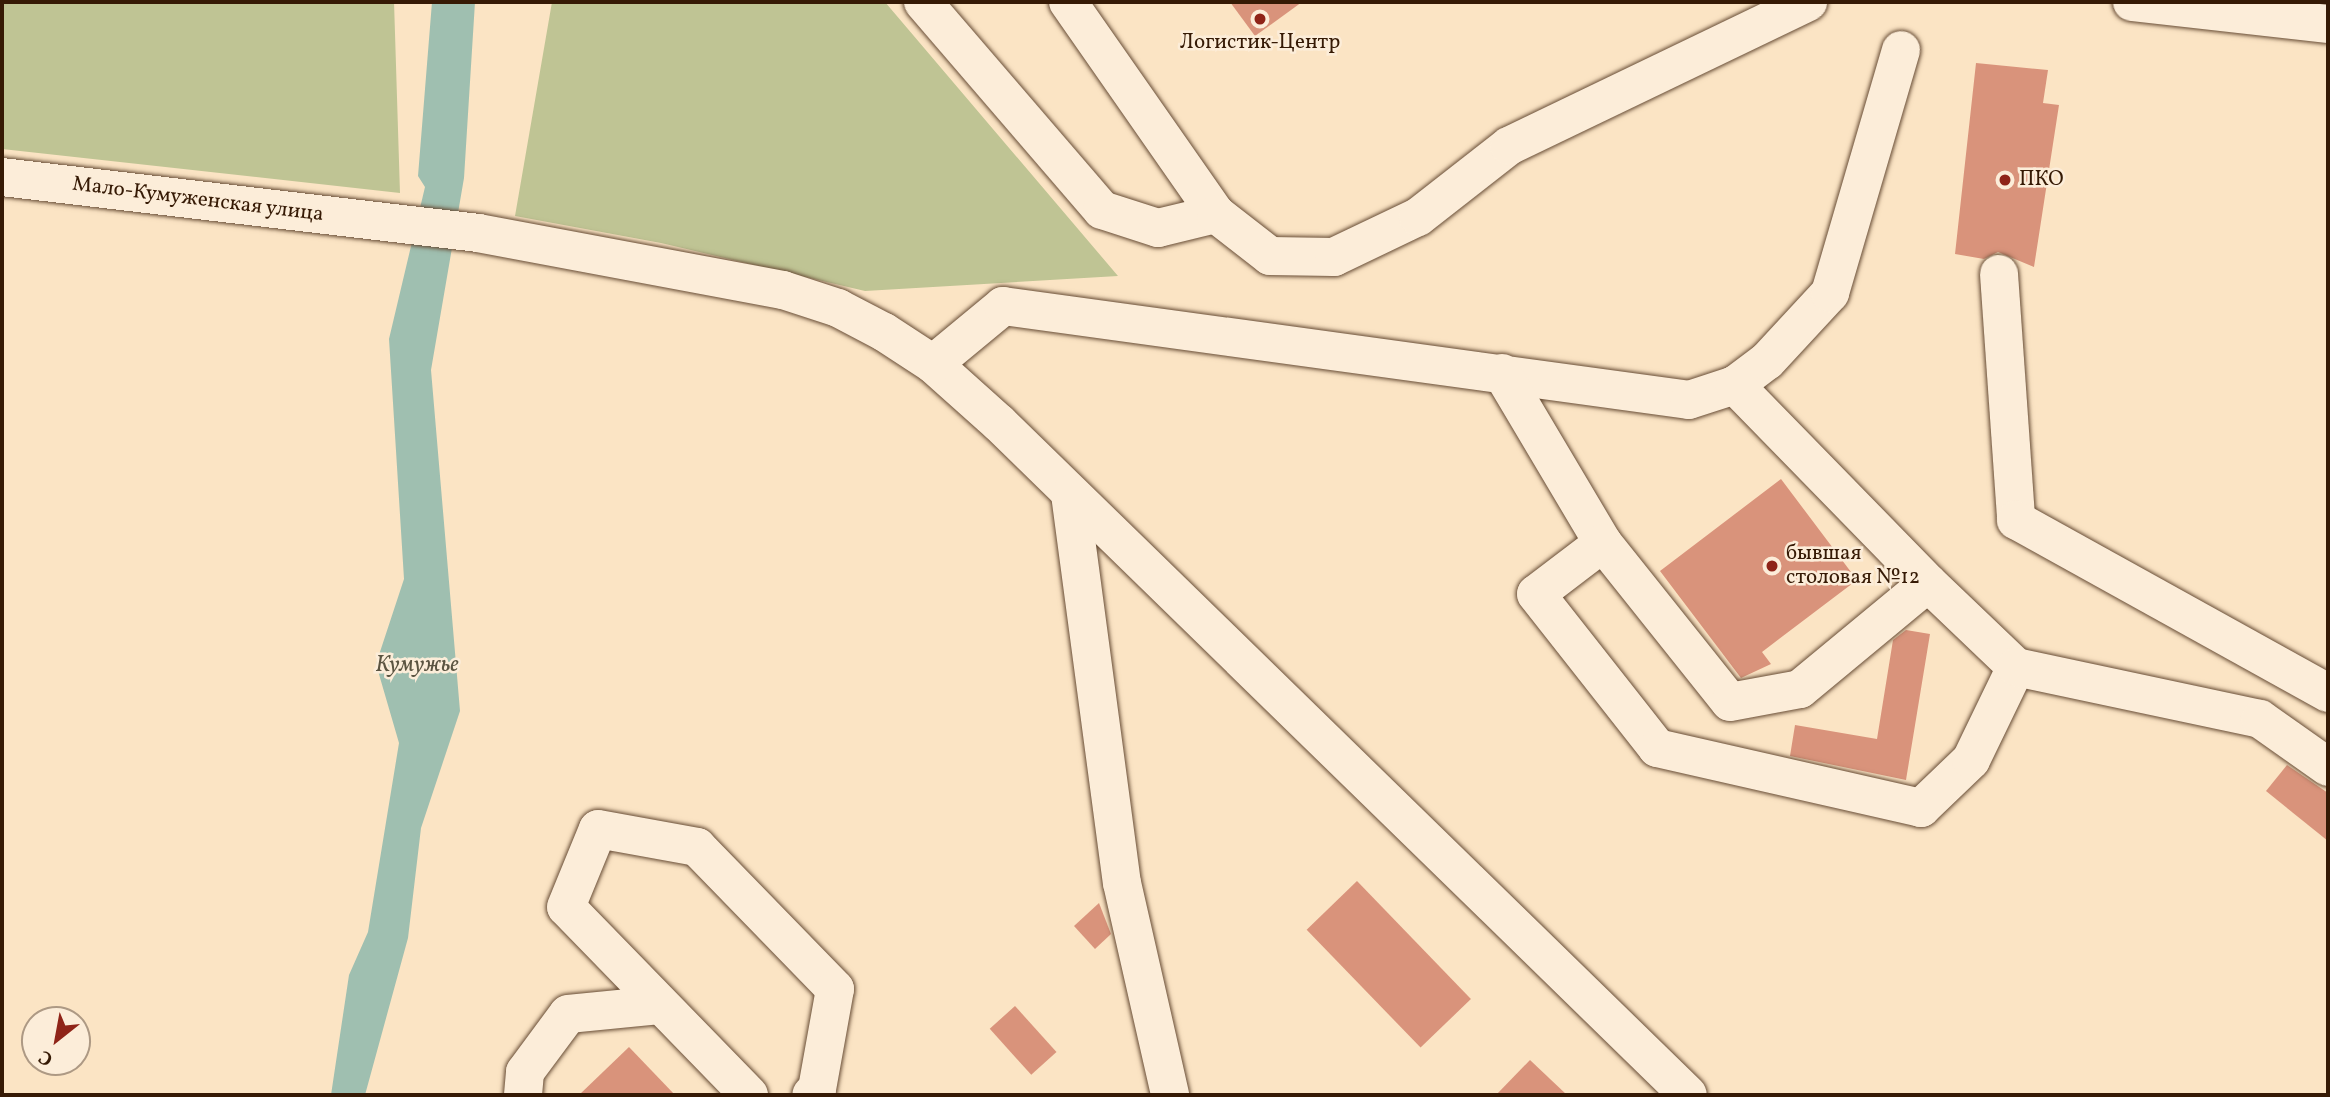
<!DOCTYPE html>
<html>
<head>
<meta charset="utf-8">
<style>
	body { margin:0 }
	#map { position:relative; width:2330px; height:1097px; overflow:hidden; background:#fbe4c4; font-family:Vollkorn,serif }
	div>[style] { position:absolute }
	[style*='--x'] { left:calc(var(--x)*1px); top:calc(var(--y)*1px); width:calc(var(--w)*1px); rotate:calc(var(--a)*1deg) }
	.green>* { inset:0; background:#bfc494 }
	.water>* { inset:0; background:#9fbfb0 }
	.building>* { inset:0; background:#d9937b; transform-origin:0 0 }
	.roads { filter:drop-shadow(0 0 2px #674c35) drop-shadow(0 0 2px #674c35) }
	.minor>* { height:38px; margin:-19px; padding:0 19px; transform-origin:19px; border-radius:19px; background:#fcedd9 }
	.dots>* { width:19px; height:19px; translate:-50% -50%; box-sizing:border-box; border:4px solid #fcedd9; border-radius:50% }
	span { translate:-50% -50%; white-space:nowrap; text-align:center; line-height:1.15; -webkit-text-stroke:5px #fcedd9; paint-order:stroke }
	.poi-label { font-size:21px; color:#361a05 }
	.left { translate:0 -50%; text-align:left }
	.street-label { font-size:21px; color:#361a05 }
	.water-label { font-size:23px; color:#5b5441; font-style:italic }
	.frame { position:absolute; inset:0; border:4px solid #361a05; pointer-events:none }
	.north { position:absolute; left:21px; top:1006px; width:70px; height:70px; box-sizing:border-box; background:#fcedd9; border:2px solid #ad9984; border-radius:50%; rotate:211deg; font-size:19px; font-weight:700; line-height:28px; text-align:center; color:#361a05 }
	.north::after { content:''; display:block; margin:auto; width:24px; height:32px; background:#8f2418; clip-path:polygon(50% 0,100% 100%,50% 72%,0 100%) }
</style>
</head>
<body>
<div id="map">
	<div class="green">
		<div style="clip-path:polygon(2px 2px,394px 2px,400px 193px,2px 149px)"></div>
		<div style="clip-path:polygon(552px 2px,885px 2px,1118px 276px,865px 291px,661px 243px,515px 216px)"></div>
	</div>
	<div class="water">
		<div style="clip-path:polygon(432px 2px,475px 2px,464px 178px,431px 370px,460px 711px,421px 828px,408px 938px,365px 1095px,331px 1095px,349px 975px,368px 932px,399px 743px,376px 664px,404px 579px,389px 339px,425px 187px,418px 176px)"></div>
	</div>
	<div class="building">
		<div style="clip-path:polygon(1230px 2px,1302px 2px,1255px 36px)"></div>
		<div style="clip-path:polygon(1976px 63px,2048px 70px,2043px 103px,2059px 105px,2034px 267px,1998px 252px,1984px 259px,1955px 254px)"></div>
		<div style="clip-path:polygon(1781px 479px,1857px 580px,1762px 652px,1771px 664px,1741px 678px,1660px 571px)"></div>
		<div style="clip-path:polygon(1906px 630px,1930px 634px,1906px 780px,1790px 756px,1795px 725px,1877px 739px,1893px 640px)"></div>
		<div style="clip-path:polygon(2287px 765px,2328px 793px,2328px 841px,2266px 791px)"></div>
		<div style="left:1357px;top:881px;width:164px;height:70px;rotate:46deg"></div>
		<div style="clip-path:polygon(1099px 903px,1111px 934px,1095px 949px,1074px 926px)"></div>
		<div style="left:1015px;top:1006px;width:62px;height:34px;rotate:48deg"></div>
		<div style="clip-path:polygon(629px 1047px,675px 1095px,579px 1095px)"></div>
		<div style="clip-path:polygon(1530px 1060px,1567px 1095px,1496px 1095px)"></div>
	</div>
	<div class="roads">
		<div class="minor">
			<div style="--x:923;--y:2;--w:274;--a:49.3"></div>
			<div style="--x:1102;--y:210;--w:59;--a:17.8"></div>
			<div style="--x:1158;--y:228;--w:60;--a:-13.6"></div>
			<div style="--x:1068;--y:2;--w:259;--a:55.1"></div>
			<div style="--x:1216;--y:214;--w:68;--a:37.9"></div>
			<div style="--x:1270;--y:256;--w:64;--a:0.9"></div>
			<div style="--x:1334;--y:257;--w:93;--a:-25.5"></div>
			<div style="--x:1418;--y:217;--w:115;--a:-38"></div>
			<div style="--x:1509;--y:146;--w:332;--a:-25.7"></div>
			<div style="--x:2132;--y:2;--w:197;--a:6.4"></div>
			<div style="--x:2;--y:177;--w:479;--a:6.7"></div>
			<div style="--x:478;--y:233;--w:310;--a:10.6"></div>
			<div style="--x:783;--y:290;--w:58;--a:18.1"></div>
			<div style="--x:838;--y:308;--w:52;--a:27.6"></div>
			<div style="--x:884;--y:332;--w:59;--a:33.1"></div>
			<div style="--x:933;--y:364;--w:89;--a:41.8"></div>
			<div style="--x:999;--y:423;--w:962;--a:44.28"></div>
			<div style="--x:1999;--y:274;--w:247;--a:86"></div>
			<div style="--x:2016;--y:520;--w:357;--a:29"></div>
			<div style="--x:933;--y:364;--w:91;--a:-39.6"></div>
			<div style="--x:1003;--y:306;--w:692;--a:7.8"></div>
			<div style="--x:1689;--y:400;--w:48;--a:-18.1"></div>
			<div style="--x:1735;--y:385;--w:40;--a:-37"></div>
			<div style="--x:1767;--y:361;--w:93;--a:-47.2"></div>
			<div style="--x:1830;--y:293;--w:253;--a:-73.7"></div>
			<div style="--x:1502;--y:373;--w:198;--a:59.3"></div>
			<div style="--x:1603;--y:543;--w:203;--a:51.4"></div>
			<div style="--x:1730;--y:702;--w:71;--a:-10.5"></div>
			<div style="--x:1800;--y:689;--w:166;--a:-39.6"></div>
			<div style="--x:1928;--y:583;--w:277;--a:-134.3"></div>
			<div style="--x:1070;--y:494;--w:392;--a:82.4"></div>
			<div style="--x:1122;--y:883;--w:217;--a:77.2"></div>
			<div style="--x:1603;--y:543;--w:84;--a:142.7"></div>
			<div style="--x:1536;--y:594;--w:196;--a:51.8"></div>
			<div style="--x:1657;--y:748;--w:271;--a:12.8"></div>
			<div style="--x:1921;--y:808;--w:69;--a:-43.8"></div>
			<div style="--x:1971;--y:760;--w:103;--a:-64.2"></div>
			<div style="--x:1928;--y:583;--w:122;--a:43.7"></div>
			<div style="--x:2016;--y:667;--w:249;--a:12"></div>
			<div style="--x:2260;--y:719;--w:83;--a:35.2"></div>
			<div style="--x:523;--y:1095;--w:23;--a:-85"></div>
			<div style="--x:525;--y:1072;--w:72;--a:-53.4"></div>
			<div style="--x:568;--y:1014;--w:92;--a:-5.6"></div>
			<div style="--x:749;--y:1095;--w:262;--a:-134.2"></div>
			<div style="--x:566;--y:907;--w:84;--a:-67.7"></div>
			<div style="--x:598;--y:829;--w:101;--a:10.3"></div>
			<div style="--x:697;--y:847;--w:198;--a:45.8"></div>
			<div style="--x:835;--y:989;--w:102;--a:100.2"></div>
			<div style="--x:817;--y:1089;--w:8;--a:135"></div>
		</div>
	</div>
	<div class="dots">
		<div style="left:1260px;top:19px;background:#8f2418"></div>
		<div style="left:2005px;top:180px;background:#8f2418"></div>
		<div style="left:1772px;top:566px;background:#8f2418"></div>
	</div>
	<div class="poi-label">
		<span style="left:1260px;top:43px">Логистик-Центр</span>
		<span class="left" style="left:2019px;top:180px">ПКО</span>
		<span class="left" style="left:1786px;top:566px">бывшая<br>столовая №12</span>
	</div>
	<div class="street-label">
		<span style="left:198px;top:200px;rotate:7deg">Мало-Кумуженская улица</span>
	</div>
	<div class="water-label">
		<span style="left:417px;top:665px">Кумужье</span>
	</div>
	<div class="frame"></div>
	<div class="north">С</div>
</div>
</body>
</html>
